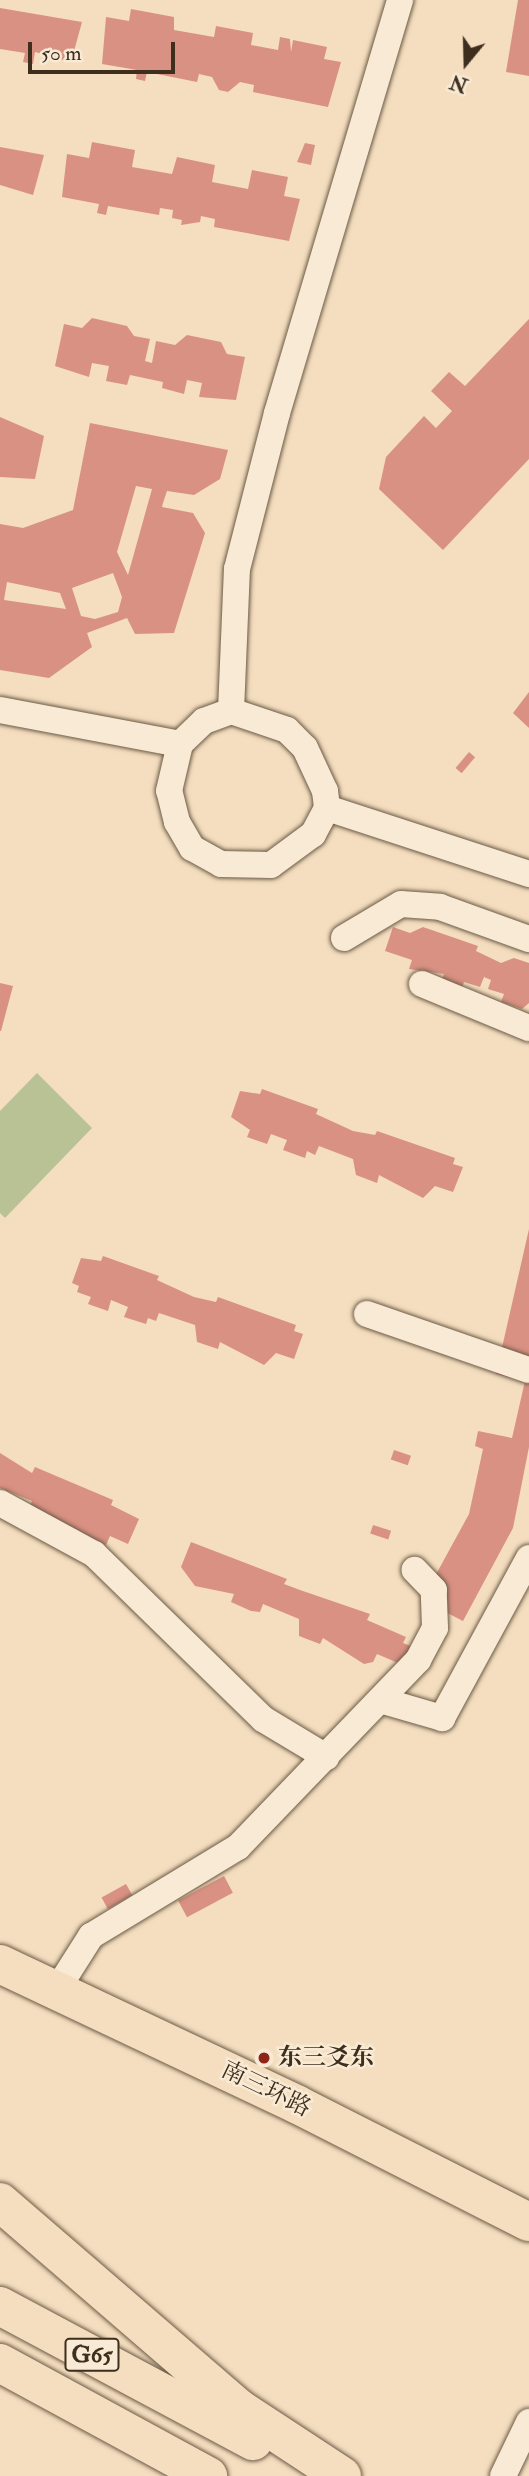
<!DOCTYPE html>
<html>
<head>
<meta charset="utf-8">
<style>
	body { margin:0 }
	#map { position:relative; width:529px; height:2476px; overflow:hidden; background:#f4debf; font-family:"IM FELL Double Pica","Noto Serif SC",serif }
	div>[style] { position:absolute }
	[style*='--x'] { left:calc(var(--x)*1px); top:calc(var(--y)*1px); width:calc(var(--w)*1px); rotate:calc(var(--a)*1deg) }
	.green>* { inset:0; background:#b8c295 }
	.building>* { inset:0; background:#d99183; transform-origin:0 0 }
	.roads { filter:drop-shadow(0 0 2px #6c5a46) drop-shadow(0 0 2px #6c5a46) }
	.minor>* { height:26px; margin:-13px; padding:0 13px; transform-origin:13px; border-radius:13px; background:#f8ead5 }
	.highway>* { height:38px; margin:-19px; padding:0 19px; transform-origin:19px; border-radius:19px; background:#f4debf }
	.dots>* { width:19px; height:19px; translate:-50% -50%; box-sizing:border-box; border:4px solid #f8ead5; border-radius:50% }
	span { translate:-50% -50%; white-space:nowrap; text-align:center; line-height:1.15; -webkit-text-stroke:5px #f8ead5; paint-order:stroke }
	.shield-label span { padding:2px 5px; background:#f8ead5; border:2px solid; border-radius:5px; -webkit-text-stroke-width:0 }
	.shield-label { font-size:23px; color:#3e2e1e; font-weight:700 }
	.poi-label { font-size:24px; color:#3e2e1e; font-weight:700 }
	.left { translate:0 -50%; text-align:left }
	.street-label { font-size:24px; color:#3e2e1e }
	.north { position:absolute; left:431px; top:28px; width:70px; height:70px; -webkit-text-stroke:5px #f8ead5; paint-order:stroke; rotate:199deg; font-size:19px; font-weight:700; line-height:28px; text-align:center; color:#3e2e1e }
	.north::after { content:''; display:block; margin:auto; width:24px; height:32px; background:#3e2e1e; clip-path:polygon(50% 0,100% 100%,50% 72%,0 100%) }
	.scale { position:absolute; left:28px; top:42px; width:147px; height:32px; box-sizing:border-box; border:4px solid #3e2e1e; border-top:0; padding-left:9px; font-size:21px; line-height:24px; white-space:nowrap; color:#3e2e1e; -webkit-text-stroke:5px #f8ead5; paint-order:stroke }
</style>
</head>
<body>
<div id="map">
	<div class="green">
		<div style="clip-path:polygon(37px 1073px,92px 1128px,5px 1218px,0 1213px,0 1111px)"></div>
	</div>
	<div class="building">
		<div style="clip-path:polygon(518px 0,529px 0,529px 76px,506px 72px)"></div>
		<div style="clip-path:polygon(0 8px,82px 22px,71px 62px,35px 52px,33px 64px,23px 62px,25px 53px,0 49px)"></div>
		<div style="clip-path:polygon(131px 9px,174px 17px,174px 30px,214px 37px,216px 26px,253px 33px,251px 45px,278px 50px,280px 37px,290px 39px,291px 52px,293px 40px,327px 47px,324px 59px,341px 62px,328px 107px,253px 92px,254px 85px,240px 82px,228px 92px,219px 90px,212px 77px,199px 74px,197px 82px,147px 72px,145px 81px,136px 79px,137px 70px,102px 64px,106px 17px,129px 21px)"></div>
		<div style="clip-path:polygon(92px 142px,135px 150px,132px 167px,172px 174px,177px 157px,215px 165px,212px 182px,248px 189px,252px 170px,288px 177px,284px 196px,300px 199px,289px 241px,214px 227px,215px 219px,201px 216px,200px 222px,181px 225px,182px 220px,172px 218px,173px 210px,160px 208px,159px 215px,108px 206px,106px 215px,97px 213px,99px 204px,62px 197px,67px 154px,89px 158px)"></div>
		<div style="clip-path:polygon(305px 143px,315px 145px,311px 165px,297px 162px)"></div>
		<div style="clip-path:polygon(0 147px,44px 155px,33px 195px,0 185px)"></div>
		<div style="clip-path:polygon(92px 318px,127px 326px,134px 336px,150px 339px,145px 361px,152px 363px,156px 341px,175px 345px,187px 335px,221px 342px,227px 354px,245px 357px,236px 400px,199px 397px,202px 383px,187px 380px,184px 394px,162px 388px,163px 382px,130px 375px,127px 385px,106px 381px,109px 366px,92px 363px,89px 377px,55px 366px,64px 324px,82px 328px)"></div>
		<div style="clip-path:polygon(529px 319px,529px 459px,443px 550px,379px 489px,386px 457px,424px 416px,436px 428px,452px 411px,431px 391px,449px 372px,465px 386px)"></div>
		<div style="clip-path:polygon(0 417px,44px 436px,35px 479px,0 477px)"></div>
		<div style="clip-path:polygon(evenodd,90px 423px,228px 450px,220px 479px,194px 495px,167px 491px,163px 503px,162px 507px,193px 513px,205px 533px,174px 633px,135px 634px,127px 618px,87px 633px,92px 647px,49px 678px,0 670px,0 524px,23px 528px,73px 510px,90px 423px,136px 486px,152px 489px,128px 575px,117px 552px,136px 486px,90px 423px,113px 573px,122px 597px,118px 612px,95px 619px,81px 616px,72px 588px,113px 573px,90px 423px,7px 582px,60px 593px,66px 609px,4px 600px,7px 582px)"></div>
		<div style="clip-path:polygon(529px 692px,529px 728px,513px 713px)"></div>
		<div style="left:469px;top:752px;width:8px;height:21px;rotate:40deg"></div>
		<div style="clip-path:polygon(393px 927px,410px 933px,423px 927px,478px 946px,476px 951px,501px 963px,514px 958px,529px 963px,529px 1003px,522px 1009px,501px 1002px,504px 994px,488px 989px,491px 980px,484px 977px,480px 987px,464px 982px,462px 988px,441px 982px,444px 974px,409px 969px,412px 960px,385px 951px)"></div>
		<div style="clip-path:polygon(0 983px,13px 986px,1px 1031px,0 1031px)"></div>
		<div style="clip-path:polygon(262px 1089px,318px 1109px,316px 1114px,353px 1131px,375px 1135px,377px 1131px,455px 1158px,453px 1164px,463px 1167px,453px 1192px,435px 1186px,423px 1198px,379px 1175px,377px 1183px,356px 1175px,353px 1159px,319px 1146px,315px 1155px,307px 1151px,305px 1158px,283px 1150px,287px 1140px,271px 1134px,267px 1144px,247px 1137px,250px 1130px,231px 1117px,240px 1091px,260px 1094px)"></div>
		<div style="clip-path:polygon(529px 1229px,529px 1447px,513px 1528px,463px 1621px,422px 1600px,469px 1514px,483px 1449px,475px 1446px,478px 1431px,512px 1438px,525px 1381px,496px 1374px)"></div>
		<div style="clip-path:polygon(103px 1256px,159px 1276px,157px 1280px,194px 1297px,216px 1302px,218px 1297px,296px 1325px,294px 1331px,303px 1334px,294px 1359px,276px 1353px,264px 1365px,220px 1342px,218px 1349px,197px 1342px,195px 1325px,159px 1313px,156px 1321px,148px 1318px,146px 1324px,124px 1317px,128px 1307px,111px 1300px,108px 1311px,88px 1304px,91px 1297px,77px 1292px,79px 1286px,72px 1283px,81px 1258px,101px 1261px)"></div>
		<div style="left:394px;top:1450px;width:18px;height:10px;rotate:19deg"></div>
		<div style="clip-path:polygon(0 1453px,32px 1473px,35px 1467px,113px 1500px,111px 1505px,139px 1519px,128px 1544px,110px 1536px,106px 1545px,75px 1537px,78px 1530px,28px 1510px,32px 1501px,0 1488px)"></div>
		<div style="left:373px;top:1525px;width:19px;height:9px;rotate:18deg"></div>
		<div style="clip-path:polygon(191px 1542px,287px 1579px,284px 1584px,300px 1590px,370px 1614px,367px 1620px,406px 1637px,403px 1643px,413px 1647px,405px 1666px,377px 1654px,373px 1662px,364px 1664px,323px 1638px,320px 1644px,299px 1636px,299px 1619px,263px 1604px,260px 1612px,251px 1611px,231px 1602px,234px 1594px,195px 1586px,181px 1567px)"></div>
		<div style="left:224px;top:1876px;width:19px;height:52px;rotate:62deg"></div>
		<div style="left:126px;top:1884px;width:13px;height:28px;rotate:61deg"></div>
	</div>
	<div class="roads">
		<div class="minor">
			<div style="--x:0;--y:710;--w:183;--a:10.7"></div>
			<div style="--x:231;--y:711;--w:142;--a:-87.6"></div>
			<div style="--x:237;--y:569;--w:161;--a:-75.6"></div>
			<div style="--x:277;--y:413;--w:431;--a:-73.4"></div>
			<div style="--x:231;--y:711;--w:59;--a:18.7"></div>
			<div style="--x:287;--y:730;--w:25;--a:45"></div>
			<div style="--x:305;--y:748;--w:47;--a:65.1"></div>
			<div style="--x:325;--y:791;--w:17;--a:83"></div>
			<div style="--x:327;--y:808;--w:30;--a:118"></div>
			<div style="--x:313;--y:834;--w:52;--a:143.6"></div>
			<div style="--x:271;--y:865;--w:50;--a:-178.9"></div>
			<div style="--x:221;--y:864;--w:33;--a:-151"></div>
			<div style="--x:192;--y:848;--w:30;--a:-120"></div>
			<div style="--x:177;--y:822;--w:32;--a:-104"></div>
			<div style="--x:169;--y:791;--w:48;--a:-76.8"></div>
			<div style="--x:180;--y:744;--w:33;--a:-44"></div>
			<div style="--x:204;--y:721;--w:29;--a:-20"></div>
			<div style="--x:327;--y:808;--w:213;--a:18.1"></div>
			<div style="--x:344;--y:938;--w:66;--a:-30.8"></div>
			<div style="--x:401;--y:904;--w:39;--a:4"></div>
			<div style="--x:440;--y:907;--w:95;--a:19.8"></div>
			<div style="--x:422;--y:984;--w:116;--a:22.4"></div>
			<div style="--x:367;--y:1314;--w:171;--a:19.1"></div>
			<div style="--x:0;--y:1503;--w:107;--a:28.5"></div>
			<div style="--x:94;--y:1554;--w:236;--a:44.3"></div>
			<div style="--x:263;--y:1719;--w:74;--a:31.1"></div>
			<div style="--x:380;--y:1700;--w:65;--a:16.2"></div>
			<div style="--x:442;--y:1718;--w:182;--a:-61.5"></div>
			<div style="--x:58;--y:1988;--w:62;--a:-57.6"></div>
			<div style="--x:91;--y:1936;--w:172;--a:-31.2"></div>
			<div style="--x:238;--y:1847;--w:260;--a:-46.1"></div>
			<div style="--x:418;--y:1660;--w:36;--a:-62"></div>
			<div style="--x:435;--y:1628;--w:38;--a:-92"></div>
			<div style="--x:434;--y:1590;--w:28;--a:-134"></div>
			<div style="--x:503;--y:2476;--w:60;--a:-64.3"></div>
		</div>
		<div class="highway">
			<div style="--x:0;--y:1964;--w:330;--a:25.3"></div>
			<div style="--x:298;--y:2105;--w:259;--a:26.9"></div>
			<div style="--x:0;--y:2202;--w:317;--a:40.8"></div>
			<div style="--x:240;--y:2409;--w:122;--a:33.3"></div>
			<div style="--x:0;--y:2306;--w:287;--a:28.1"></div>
			<div style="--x:0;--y:2363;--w:237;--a:28.5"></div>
		</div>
	</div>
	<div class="dots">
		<div style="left:264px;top:2058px;background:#8f2418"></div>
	</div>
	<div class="shield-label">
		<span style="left:92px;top:2355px">G65</span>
	</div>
	<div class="poi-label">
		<span class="left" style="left:278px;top:2058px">东三爻东</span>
	</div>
	<div class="street-label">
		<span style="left:266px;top:2089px;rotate:26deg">南三环路</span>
	</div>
	<div class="north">N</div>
	<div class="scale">50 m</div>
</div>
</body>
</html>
